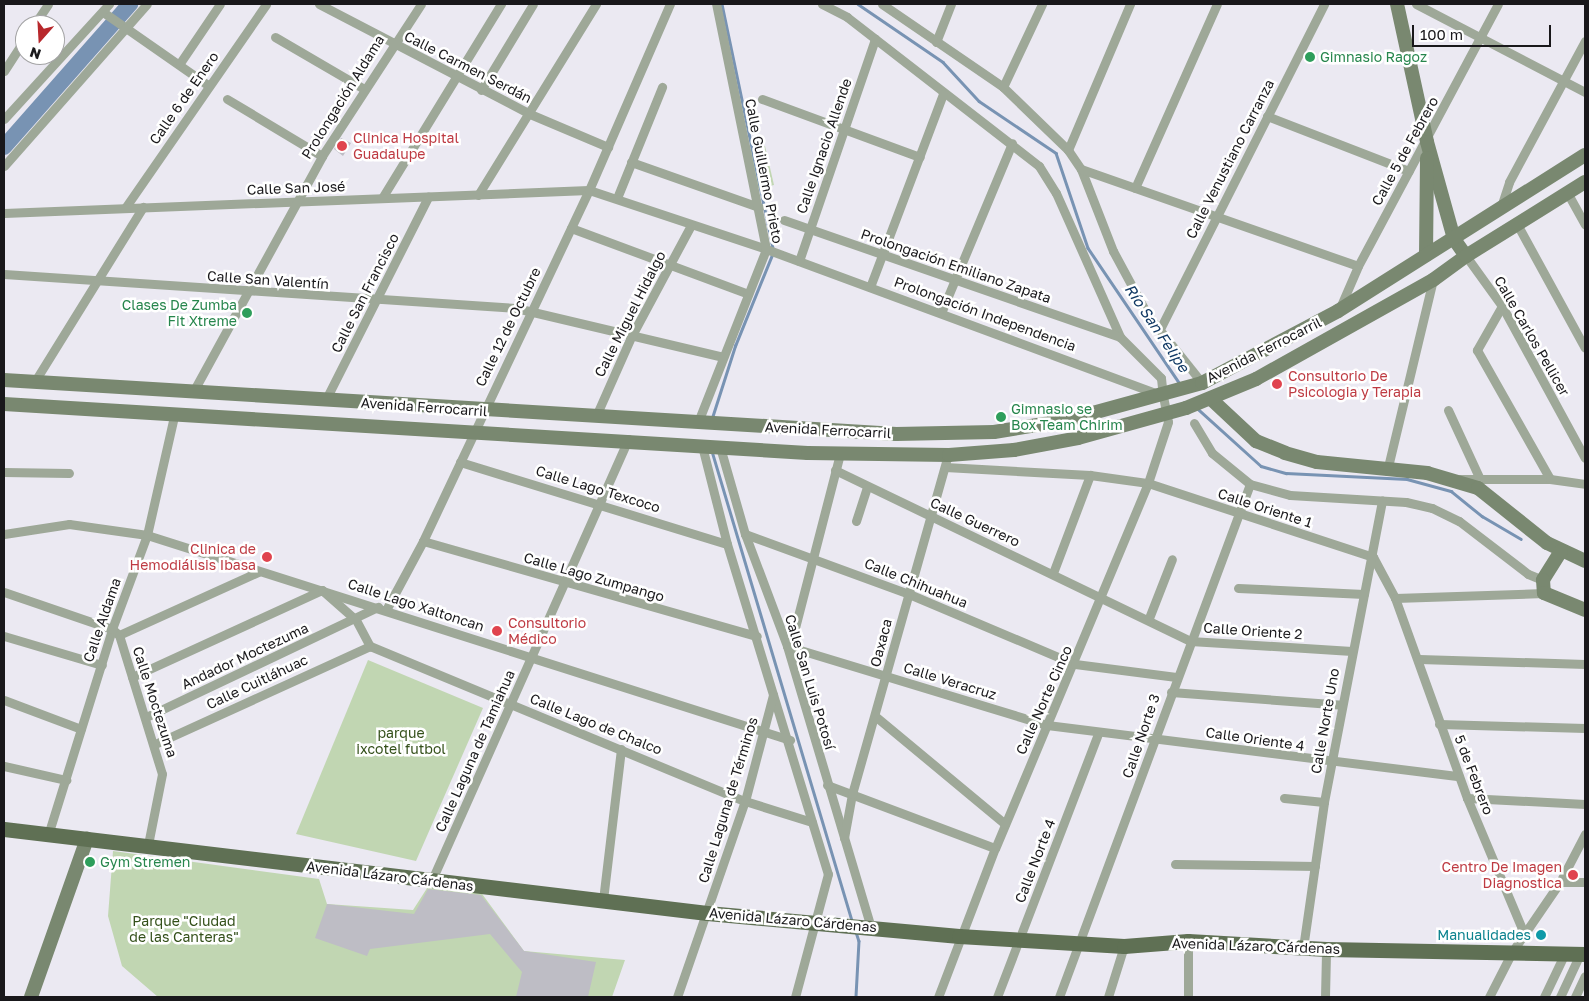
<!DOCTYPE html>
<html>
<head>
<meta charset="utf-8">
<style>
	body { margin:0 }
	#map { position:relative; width:1589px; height:1001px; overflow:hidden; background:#ebe9f2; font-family:"Golos Text",sans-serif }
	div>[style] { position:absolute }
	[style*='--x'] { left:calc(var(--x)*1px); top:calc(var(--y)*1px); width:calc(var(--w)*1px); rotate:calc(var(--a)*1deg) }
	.green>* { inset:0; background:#c1d6b2; transform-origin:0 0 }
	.stream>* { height:2.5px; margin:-1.25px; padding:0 1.25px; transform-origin:1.25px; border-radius:1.25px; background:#7893b3 }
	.river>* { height:16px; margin:-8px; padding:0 8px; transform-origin:8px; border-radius:8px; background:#7893b3 }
	.building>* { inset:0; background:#bebdc5 }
	.street>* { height:9px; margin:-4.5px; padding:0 4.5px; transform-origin:4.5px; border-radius:4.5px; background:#9ea898 }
	.secondary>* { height:14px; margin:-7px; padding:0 7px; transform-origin:7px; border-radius:7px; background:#798870 }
	.primary>* { height:15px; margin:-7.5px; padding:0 7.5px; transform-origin:7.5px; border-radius:7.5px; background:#5f7054 }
	.dots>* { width:14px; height:14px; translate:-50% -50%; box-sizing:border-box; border:2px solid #fff; border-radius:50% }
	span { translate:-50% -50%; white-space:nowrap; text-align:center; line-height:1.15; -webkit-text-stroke:5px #fff; paint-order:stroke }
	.leisure-label { font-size:14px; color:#27864d }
	.left { translate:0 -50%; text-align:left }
	.right { translate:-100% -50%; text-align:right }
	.street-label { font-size:14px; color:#19181b }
	.health-label { font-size:14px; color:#be3a42 }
	.park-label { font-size:14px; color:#334f19 }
	.culture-label { font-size:14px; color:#0d838f }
	.water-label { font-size:15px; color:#113964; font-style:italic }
	.frame { position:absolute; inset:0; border:5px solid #19181b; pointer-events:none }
	.north { position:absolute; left:15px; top:15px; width:50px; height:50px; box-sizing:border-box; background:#fff; border:1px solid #a3a3a4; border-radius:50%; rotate:199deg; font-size:14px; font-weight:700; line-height:20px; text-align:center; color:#19181b }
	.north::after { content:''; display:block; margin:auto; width:18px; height:22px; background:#b8282c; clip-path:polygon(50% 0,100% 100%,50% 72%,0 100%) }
	.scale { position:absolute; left:1412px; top:25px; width:139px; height:22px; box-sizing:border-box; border:2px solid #19181b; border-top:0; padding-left:6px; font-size:15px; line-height:18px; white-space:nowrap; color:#19181b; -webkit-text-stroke:4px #fff; paint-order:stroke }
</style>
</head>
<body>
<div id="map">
	<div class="green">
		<div style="left:765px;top:146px;width:40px;height:17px;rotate:77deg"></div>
		<div style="clip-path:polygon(368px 660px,483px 708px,416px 861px,296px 834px)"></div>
		<div style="clip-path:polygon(113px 851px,319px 879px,327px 904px,413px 910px,431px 882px,477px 887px,524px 951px,625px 960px,612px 997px,158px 997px,122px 966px,108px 916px)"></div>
	</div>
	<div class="stream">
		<div style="--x:722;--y:4;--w:250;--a:78.2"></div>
		<div style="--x:858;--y:4;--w:103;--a:34.3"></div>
		<div style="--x:943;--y:62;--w:53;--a:47.3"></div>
		<div style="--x:979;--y:101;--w:93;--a:34"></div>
		<div style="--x:1056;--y:153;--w:100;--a:71.4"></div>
		<div style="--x:1088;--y:248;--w:164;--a:55.9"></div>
		<div style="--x:1198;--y:409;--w:85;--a:42.1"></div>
		<div style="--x:1261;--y:466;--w:26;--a:16"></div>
		<div style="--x:1286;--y:473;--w:121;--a:2.8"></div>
		<div style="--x:1407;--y:479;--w:46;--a:15.3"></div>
		<div style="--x:1451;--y:491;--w:40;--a:39"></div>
		<div style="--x:1482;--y:516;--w:45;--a:30.5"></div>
		<div style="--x:712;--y:418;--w:76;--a:-72.3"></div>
		<div style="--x:735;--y:346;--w:98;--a:-67.9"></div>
		<div style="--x:712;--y:451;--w:489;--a:73.4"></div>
		<div style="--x:856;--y:932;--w:9;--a:72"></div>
		<div style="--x:859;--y:941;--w:56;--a:93.1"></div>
	</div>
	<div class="river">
		<div style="--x:4;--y:147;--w:191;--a:-48.6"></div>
	</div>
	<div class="building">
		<div style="clip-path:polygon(341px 138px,351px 143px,343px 156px,334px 149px)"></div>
		<div style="clip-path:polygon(428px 889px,481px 895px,524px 951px,596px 962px,588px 997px,516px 997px,522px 972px,490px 934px,370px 949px,367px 956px,315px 938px,327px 904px,414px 914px)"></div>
	</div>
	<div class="street">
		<div style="--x:319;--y:4;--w:238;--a:27.5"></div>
		<div style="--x:530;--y:114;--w:85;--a:22.9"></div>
		<div style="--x:822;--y:4;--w:28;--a:27"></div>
		<div style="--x:847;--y:17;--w:243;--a:37.8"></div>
		<div style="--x:1039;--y:166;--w:32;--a:58"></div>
		<div style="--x:1056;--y:193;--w:158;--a:66"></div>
		<div style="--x:1120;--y:337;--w:58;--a:45"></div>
		<div style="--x:1161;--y:378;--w:18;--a:84"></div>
		<div style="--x:882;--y:4;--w:147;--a:34.4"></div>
		<div style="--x:1003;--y:87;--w:91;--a:44.1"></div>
		<div style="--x:1068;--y:150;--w:23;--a:56"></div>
		<div style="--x:1081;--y:169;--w:88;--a:68.7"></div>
		<div style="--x:1113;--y:251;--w:72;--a:61.6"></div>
		<div style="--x:1147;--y:314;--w:88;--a:51.4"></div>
		<div style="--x:1416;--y:4;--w:191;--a:27.5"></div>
		<div style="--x:103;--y:12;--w:129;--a:34.9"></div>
		<div style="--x:34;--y:25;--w:25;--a:-56"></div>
		<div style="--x:275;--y:37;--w:103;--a:30.3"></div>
		<div style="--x:936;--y:42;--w:41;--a:-68.5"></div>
		<div style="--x:180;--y:63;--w:71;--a:-55.9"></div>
		<div style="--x:4;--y:71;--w:38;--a:-57"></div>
		<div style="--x:1003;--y:87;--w:92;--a:-64.8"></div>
		<div style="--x:481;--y:90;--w:100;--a:-58.8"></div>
		<div style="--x:227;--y:99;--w:111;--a:31"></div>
		<div style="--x:762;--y:99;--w:168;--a:20.2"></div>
		<div style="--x:1267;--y:116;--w:152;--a:21.2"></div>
		<div style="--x:4;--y:119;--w:156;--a:-47.6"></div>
		<div style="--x:1068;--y:150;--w:159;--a:-67"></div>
		<div style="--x:631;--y:162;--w:136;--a:19.4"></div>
		<div style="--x:4;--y:166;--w:216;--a:-48.6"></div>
		<div style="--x:1081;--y:169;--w:293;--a:19.3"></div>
		<div style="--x:1135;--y:188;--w:201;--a:-66"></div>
		<div style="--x:1568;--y:194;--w:35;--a:61"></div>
		<div style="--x:478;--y:195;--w:225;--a:-58.3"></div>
		<div style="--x:382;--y:198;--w:228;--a:-58.5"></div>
		<div style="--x:617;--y:198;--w:120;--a:-67.9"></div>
		<div style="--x:1501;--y:207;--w:26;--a:-72"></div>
		<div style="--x:1509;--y:182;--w:160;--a:-61.7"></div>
		<div style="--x:125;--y:208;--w:248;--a:-55.3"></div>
		<div style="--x:4;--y:213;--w:585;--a:-2.25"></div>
		<div style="--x:589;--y:190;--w:187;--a:18.4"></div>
		<div style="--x:766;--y:249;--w:423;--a:20.3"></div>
		<div style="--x:1163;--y:396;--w:26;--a:79"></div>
		<div style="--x:1168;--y:422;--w:64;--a:108.2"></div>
		<div style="--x:1148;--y:483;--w:396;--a:112.7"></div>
		<div style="--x:995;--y:848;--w:160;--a:110.9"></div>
		<div style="--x:784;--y:220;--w:356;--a:19.2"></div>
		<div style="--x:1517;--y:224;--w:141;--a:61.3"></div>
		<div style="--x:571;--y:228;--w:189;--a:20.4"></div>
		<div style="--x:1466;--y:256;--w:62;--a:54.2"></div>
		<div style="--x:1502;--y:306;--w:173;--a:61.4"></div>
		<div style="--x:799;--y:261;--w:235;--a:-71.1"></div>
		<div style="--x:4;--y:274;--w:513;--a:3.8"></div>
		<div style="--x:516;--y:308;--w:213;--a:13.3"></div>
		<div style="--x:870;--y:287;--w:206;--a:-69.3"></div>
		<div style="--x:1502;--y:306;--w:51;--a:119.6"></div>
		<div style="--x:1477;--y:350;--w:148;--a:60.5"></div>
		<div style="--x:1339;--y:310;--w:48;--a:-66.6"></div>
		<div style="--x:1358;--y:266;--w:297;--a:-61.9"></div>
		<div style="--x:941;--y:313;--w:184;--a:-67.3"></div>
		<div style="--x:1161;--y:327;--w:362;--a:-63.2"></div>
		<div style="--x:35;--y:381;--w:205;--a:-58.2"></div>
		<div style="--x:193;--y:392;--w:269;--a:-61.3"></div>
		<div style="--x:322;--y:156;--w:181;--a:-56.9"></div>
		<div style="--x:325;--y:401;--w:229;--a:-63.2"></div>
		<div style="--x:1448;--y:410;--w:74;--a:65.2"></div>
		<div style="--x:596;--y:416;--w:86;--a:-66.1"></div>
		<div style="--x:631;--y:337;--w:127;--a:-61.8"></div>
		<div style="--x:698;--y:422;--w:186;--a:-68.5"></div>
		<div style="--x:766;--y:249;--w:250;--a:-101.5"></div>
		<div style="--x:1194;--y:423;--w:35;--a:59"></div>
		<div style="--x:1212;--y:453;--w:49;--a:39.2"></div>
		<div style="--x:1250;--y:484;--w:41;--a:15.4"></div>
		<div style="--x:1290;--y:495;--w:116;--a:3.5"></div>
		<div style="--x:1406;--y:502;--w:27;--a:13"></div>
		<div style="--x:1432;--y:508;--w:30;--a:26"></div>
		<div style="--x:1459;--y:521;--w:87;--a:37.5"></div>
		<div style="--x:1528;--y:574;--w:16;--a:22"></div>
		<div style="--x:702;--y:446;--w:101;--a:75.7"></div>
		<div style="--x:727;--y:544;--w:345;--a:73"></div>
		<div style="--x:828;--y:874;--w:127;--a:105"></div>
		<div style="--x:720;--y:447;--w:91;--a:74"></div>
		<div style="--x:745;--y:534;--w:120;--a:69.4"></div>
		<div style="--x:787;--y:646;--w:293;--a:73.4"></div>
		<div style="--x:460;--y:462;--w:279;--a:17.1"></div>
		<div style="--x:945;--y:467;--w:145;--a:3.2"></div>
		<div style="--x:1090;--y:475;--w:59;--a:7.9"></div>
		<div style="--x:1148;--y:483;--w:237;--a:18.2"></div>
		<div style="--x:1373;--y:557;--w:47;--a:61.8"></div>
		<div style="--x:1395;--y:598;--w:213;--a:70.2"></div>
		<div style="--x:1467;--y:798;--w:150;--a:67.2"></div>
		<div style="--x:835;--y:470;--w:394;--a:25.7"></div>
		<div style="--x:1190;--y:641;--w:162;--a:3.5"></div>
		<div style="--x:1387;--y:471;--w:196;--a:-76.5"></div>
		<div style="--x:4;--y:472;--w:65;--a:0.9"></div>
		<div style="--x:1460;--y:479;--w:90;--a:0"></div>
		<div style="--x:1550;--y:479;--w:35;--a:8"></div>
		<div style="--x:856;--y:521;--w:35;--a:-72"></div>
		<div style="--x:4;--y:534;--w:66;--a:-8.7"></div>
		<div style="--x:69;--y:524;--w:79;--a:8"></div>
		<div style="--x:147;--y:535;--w:675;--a:17.68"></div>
		<div style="--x:745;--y:534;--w:175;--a:20.1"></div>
		<div style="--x:909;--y:594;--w:180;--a:22.9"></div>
		<div style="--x:1075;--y:664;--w:102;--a:7.3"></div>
		<div style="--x:423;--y:541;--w:347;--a:15.9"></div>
		<div style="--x:1053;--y:573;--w:105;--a:-69.3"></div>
		<div style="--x:1238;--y:588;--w:126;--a:2.7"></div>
		<div style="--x:4;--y:592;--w:114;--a:18.9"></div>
		<div style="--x:112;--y:629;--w:9;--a:41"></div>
		<div style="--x:119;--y:635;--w:145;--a:72.8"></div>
		<div style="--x:162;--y:774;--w:72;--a:101.2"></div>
		<div style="--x:1395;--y:598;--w:149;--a:-1.9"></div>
		<div style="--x:386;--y:610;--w:78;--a:-61.8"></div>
		<div style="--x:423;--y:541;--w:388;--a:-64.7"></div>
		<div style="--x:589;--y:190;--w:203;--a:-66.5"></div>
		<div style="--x:1149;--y:618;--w:63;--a:-68.7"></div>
		<div style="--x:119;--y:635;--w:153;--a:-24.4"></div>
		<div style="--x:4;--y:636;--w:102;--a:16.5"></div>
		<div style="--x:370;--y:646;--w:406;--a:22.5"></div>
		<div style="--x:745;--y:801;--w:70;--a:17.4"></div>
		<div style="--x:787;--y:646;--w:272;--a:16.9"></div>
		<div style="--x:1047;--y:725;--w:415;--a:7.1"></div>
		<div style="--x:790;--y:647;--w:200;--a:-75.5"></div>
		<div style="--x:1419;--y:659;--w:166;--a:1.7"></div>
		<div style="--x:132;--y:677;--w:209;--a:-24.6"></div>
		<div style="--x:322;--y:590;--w:45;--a:41.4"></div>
		<div style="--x:356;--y:620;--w:30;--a:62"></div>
		<div style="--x:1171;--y:692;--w:171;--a:4.3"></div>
		<div style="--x:4;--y:700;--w:82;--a:20.6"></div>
		<div style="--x:875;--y:716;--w:169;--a:39.7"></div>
		<div style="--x:146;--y:717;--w:257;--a:-25.4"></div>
		<div style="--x:1439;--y:724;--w:146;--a:1.6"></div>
		<div style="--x:155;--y:744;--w:236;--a:-24.5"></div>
		<div style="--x:4;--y:766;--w:64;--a:12.7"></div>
		<div style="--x:827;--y:785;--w:179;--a:20.6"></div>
		<div style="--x:1284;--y:798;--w:40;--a:5.7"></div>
		<div style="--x:1467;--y:798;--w:118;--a:2.9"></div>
		<div style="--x:48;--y:835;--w:216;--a:-72.7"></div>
		<div style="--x:112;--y:629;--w:100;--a:-69.6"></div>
		<div style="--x:147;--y:535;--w:126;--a:-77.2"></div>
		<div style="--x:844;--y:838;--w:45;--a:-79.7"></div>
		<div style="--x:852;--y:794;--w:345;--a:-74.2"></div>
		<div style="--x:1175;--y:864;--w:140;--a:0.8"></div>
		<div style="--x:431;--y:882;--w:485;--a:-66"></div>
		<div style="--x:1560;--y:882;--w:25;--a:0"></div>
		<div style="--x:603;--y:900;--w:152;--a:-83.2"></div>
		<div style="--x:1188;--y:941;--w:56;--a:90"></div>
		<div style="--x:1303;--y:948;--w:148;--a:-81.8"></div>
		<div style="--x:1324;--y:802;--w:307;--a:-79.1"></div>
		<div style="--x:677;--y:997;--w:207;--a:-70.9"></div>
		<div style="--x:745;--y:801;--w:110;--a:-75.2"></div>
		<div style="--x:997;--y:997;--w:282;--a:-69"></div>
		<div style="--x:1059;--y:997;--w:547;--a:-69.58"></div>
		<div style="--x:1108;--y:997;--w:53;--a:-72.6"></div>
		<div style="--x:1325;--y:997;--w:43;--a:-88.7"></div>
		<div style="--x:1489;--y:997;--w:51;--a:-62.9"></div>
		<div style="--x:1512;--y:952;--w:85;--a:-55.6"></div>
		<div style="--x:1560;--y:882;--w:54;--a:-62.5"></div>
		<div style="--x:1544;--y:997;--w:49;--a:-64.5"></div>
		<div style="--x:1560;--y:997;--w:47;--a:-65.1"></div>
		<div style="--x:1575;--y:997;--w:23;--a:-65"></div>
	</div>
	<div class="secondary">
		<div style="--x:1397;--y:4;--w:141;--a:77.7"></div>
		<div style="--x:1427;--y:142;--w:101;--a:74.4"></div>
		<div style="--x:1454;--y:239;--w:21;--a:55"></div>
		<div style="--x:1426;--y:255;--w:97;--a:-89.4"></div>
		<div style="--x:4;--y:380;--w:894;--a:3.46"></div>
		<div style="--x:896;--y:434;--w:98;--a:-1.2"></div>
		<div style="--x:994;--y:432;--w:74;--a:-9.3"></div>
		<div style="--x:1067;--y:420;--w:140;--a:-15.3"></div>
		<div style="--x:1202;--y:383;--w:154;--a:-27.9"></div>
		<div style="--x:1338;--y:311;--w:292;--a:-32.3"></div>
		<div style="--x:1211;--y:399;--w:62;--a:43"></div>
		<div style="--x:1256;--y:441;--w:31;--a:22"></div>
		<div style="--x:1285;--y:453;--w:33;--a:16"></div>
		<div style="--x:1317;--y:462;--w:111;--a:5.7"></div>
		<div style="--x:1427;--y:473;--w:53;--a:16.4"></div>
		<div style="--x:1478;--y:488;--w:88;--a:38.6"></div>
		<div style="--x:1547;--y:543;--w:42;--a:25.3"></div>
		<div style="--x:4;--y:404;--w:805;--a:3.49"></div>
		<div style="--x:808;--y:453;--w:141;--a:0.8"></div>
		<div style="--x:949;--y:455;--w:65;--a:-4.4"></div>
		<div style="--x:1014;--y:450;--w:65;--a:-10.6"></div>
		<div style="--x:1078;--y:438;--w:112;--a:-15.5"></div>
		<div style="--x:1186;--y:408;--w:76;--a:-22.5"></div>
		<div style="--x:1256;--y:379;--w:203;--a:-29.2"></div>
		<div style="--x:1433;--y:280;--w:41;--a:-36"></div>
		<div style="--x:1466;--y:256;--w:140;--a:-31.9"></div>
		<div style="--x:1561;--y:551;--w:34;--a:122"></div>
		<div style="--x:1543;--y:580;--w:13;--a:86"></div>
		<div style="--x:1544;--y:593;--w:44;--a:22.5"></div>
		<div style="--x:31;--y:997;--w:168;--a:-70.5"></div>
	</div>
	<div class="primary">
		<div style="--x:4;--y:829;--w:708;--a:6.81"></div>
		<div style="--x:707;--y:913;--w:253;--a:5.2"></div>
		<div style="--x:959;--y:936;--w:165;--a:3.5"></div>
		<div style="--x:1124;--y:946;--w:64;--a:-4.5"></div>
		<div style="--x:1188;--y:941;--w:138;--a:3.3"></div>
		<div style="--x:1326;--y:949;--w:259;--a:1.1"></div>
	</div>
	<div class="dots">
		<div style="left:1310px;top:57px;background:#2e9e5b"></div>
		<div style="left:342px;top:146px;background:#e0444e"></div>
		<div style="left:247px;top:313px;background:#2e9e5b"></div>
		<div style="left:1277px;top:384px;background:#e0444e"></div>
		<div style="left:1001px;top:417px;background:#2e9e5b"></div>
		<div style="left:267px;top:557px;background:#e0444e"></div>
		<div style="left:497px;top:631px;background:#e0444e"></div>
		<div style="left:90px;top:862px;background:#2e9e5b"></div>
		<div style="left:1573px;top:875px;background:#e0444e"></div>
		<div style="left:1541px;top:935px;background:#0f9aa8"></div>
	</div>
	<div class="leisure-label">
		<span class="left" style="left:1320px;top:57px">Gimnasio Ragoz</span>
		<span class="right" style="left:237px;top:313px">Clases De Zumba<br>Fit Xtreme</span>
		<span class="left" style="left:1011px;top:417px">Gimnasio se<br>Box Team Chirim</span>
		<span class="left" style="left:100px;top:862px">Gym Stremen</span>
	</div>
	<div class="street-label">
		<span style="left:468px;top:67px;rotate:27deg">Calle Carmen Serdán</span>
		<span style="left:343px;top:97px;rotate:-58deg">Prolongación Aldama</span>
		<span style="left:184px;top:98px;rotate:-55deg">Calle 6 de Enero</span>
		<span style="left:824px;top:146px;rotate:-71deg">Calle Ignacio Allende</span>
		<span style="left:1405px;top:151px;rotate:-61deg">Calle 5 de Febrero</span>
		<span style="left:1230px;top:159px;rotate:-63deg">Calle Venustiano Carranza</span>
		<span style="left:764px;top:171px;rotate:79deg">Calle Guillermo Prieto</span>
		<span style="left:296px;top:188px;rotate:-2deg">Calle San José</span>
		<span style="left:956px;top:266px;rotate:19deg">Prolongación Emiliano Zapata</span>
		<span style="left:268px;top:280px;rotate:4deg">Calle San Valentín</span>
		<span style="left:365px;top:293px;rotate:-63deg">Calle San Francisco</span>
		<span style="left:630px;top:314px;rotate:-63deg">Calle Miguel Hidalgo</span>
		<span style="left:985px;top:314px;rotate:20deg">Prolongación Independencia</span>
		<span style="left:508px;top:327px;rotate:-64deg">Calle 12 de Octubre</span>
		<span style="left:1532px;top:336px;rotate:60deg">Calle Carlos Pellicer</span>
		<span style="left:1264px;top:350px;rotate:-27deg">Avenida Ferrocarril</span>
		<span style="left:424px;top:407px;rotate:4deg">Avenida Ferrocarril</span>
		<span style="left:828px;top:430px;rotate:3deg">Avenida Ferrocarril</span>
		<span style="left:598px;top:489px;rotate:17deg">Calle Lago Texcoco</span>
		<span style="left:1265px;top:508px;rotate:18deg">Calle Oriente 1</span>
		<span style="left:975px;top:522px;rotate:25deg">Calle Guerrero</span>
		<span style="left:594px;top:577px;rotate:16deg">Calle Lago Zumpango</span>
		<span style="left:916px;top:583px;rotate:22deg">Calle Chihuahua</span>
		<span style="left:416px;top:605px;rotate:18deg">Calle Lago Xaltoncan</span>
		<span style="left:102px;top:620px;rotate:-71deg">Calle Aldama</span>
		<span style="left:1253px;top:631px;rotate:4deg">Calle Oriente 2</span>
		<span style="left:881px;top:643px;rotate:-75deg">Oaxaca</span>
		<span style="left:245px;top:656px;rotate:-25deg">Andador Moctezuma</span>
		<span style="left:950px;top:681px;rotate:17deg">Calle Veracruz</span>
		<span style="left:257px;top:682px;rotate:-25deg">Calle Cuitláhuac</span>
		<span style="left:810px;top:682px;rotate:73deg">Calle San Luis Potosí</span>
		<span style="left:1044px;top:700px;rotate:-66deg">Calle Norte Cinco</span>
		<span style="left:155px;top:702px;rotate:72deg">Calle Moctezuma</span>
		<span style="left:1325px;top:721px;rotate:-80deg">Calle Norte Uno</span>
		<span style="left:596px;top:724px;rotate:22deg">Calle Lago de Chalco</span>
		<span style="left:1141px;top:736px;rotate:-71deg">Calle Norte 3</span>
		<span style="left:1255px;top:739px;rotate:8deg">Calle Oriente 4</span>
		<span style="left:475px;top:751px;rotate:-66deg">Calle Laguna de Tamiahua</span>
		<span style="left:1474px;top:775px;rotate:69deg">5 de Febrero</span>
		<span style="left:728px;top:800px;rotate:-73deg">Calle Laguna de Términos</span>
		<span style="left:1035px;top:861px;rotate:-69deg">Calle Norte 4</span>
		<span style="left:390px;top:876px;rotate:7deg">Avenida Lázaro Cárdenas</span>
		<span style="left:793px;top:920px;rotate:5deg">Avenida Lázaro Cárdenas</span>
		<span style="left:1256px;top:946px;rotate:2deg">Avenida Lázaro Cárdenas</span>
	</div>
	<div class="health-label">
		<span class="left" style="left:353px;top:146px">Clinica Hospital<br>Guadalupe</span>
		<span class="left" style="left:1288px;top:384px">Consultorio De<br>Psicologia y Terapia</span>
		<span class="right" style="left:256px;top:557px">Clinica de<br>Hemodiálisis Ibasa</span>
		<span class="left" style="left:508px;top:631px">Consultorio<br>Médico</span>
		<span class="right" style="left:1562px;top:875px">Centro De Imagen<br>Diagnostica</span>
	</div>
	<div class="park-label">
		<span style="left:401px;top:741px">parque<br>ixcotel futbol</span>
		<span style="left:184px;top:929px">Parque "Ciudad<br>de las Canteras"</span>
	</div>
	<div class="culture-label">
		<span class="right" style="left:1531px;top:935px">Manualidades</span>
	</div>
	<div class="water-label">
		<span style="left:1157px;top:328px;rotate:56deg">Río San Felipe</span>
	</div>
	<div class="frame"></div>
	<div class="north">N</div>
	<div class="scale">100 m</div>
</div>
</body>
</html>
